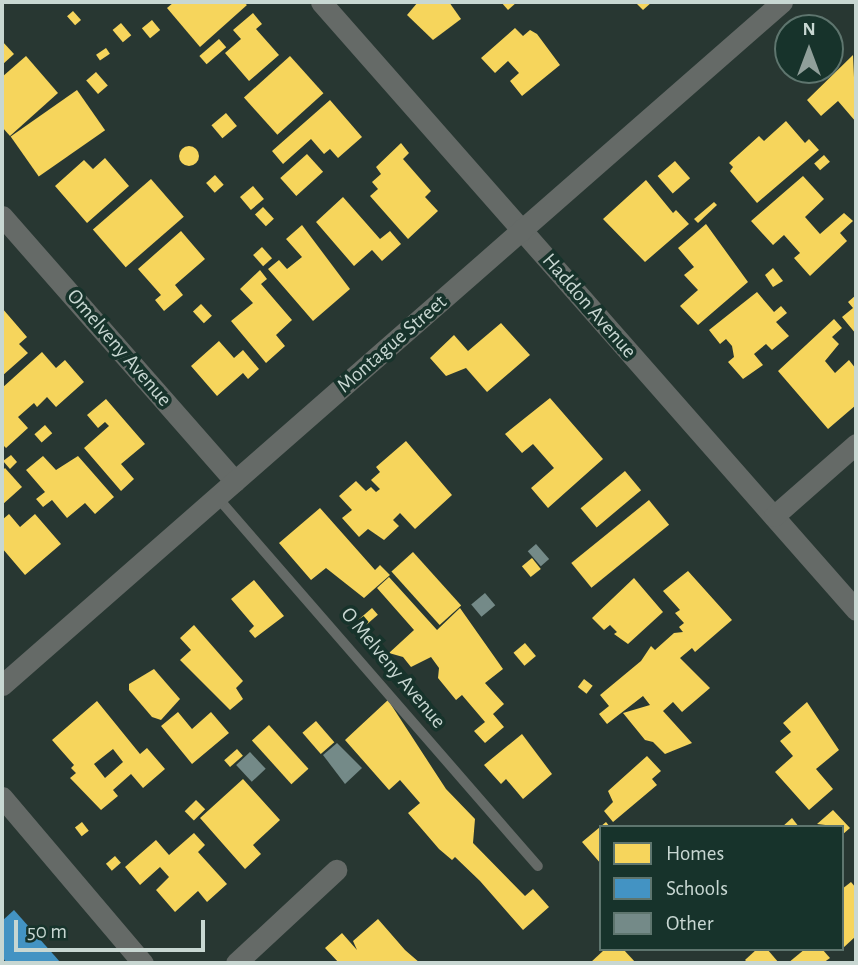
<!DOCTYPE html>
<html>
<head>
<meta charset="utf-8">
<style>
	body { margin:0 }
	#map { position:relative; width:858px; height:965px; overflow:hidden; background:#283732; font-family:"Alegreya Sans",sans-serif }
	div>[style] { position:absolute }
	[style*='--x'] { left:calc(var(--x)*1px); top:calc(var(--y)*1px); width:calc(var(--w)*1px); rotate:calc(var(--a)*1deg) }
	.homes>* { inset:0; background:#f6d55c; transform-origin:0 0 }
	.round { border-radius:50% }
	.schools>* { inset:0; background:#4393c3 }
	.building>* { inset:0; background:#748a88; transform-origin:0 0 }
	.service>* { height:10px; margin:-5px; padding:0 5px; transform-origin:5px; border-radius:5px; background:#656a67 }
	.minor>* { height:21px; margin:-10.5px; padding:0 10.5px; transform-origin:10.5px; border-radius:10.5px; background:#656a67 }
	span { translate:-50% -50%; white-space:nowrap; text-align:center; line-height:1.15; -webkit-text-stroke:7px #17332b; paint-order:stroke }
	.street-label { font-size:21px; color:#c8d7d2 }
	.frame { position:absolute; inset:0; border:4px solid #c8d7d2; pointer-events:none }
	.legend { position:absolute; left:599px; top:825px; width:245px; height:126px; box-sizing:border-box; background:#17332b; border:2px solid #5e756e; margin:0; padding:9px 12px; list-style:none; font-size:21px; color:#c8d7d2 }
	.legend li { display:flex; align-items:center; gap:14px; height:35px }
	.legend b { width:35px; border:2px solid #5e756e }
	.north { position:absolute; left:774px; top:14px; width:70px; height:70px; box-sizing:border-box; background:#17332b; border:2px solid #5e756e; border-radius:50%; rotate:0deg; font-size:19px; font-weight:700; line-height:28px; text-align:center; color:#c8d7d2 }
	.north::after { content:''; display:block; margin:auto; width:24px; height:32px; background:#909f9a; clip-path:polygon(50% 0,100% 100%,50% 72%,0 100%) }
	.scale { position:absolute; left:14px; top:920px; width:191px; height:32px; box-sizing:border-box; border:4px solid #c8d7d2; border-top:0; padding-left:9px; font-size:21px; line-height:24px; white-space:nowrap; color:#c8d7d2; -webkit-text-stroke:5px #17332b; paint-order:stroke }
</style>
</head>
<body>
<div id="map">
	<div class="homes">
		<div style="clip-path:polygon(174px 2px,243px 2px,247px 5px,200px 47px,167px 8px)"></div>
		<div style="clip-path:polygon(418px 2px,449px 2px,461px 19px,433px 40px,407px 15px)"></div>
		<div style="clip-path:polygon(501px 2px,517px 2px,508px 10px)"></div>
		<div style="clip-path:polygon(635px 2px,652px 2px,643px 10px)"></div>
		<div style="left:73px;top:11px;width:12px;height:8px;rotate:48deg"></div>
		<div style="clip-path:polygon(253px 13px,262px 24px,256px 29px,279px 55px,249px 81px,225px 53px,241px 39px,233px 30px)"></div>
		<div style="left:152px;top:20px;width:13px;height:13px;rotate:51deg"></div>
		<div style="left:121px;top:23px;width:16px;height:11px;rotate:50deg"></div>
		<div style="clip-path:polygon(515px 28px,523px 36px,530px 30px,537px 34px,560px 65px,522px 96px,510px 81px,519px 73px,508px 61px,495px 73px,481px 58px)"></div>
		<div style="left:219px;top:39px;width:11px;height:26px;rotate:49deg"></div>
		<div style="clip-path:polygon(2px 41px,14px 54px,2px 65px)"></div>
		<div style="left:106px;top:48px;width:7px;height:12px;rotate:56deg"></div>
		<div style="clip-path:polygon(853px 55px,856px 122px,838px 101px,821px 116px,807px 100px)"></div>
		<div style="clip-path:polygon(26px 56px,58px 93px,10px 136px,2px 127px,2px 77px)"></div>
		<div style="left:290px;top:56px;width:50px;height:62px;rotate:48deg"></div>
		<div style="left:96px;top:72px;width:18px;height:13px;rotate:49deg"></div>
		<div style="left:77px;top:90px;width:49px;height:81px;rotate:55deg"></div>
		<div style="clip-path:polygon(330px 100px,362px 137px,338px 158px,330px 149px,324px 154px,311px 139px,283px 164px,272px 151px)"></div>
		<div style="left:226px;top:113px;width:17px;height:19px;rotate:50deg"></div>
		<div style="clip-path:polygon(786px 121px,805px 143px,809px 139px,819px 150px,757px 203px,730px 171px,733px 167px,729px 163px,759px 136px,764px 141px)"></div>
		<div style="clip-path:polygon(401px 143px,409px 153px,403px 159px,431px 191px,425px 197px,438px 211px,408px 239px,370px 196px,378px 189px,372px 182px,381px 174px,376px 167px)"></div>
		<div class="round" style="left:179px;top:146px;width:20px;height:20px"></div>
		<div style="left:307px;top:154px;width:24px;height:36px;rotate:48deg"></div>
		<div style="left:824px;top:155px;width:9px;height:13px;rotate:49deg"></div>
		<div style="clip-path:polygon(105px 158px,129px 186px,87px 223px,55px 186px,84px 160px,93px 169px)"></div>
		<div style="left:675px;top:161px;width:23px;height:23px;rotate:49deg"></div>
		<div style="left:215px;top:175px;width:13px;height:12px;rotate:48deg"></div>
		<div style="clip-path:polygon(803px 176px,824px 199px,805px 217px,820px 234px,844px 213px,853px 221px,840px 233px,847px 241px,810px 276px,794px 258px,800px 253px,784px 235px,773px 245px,751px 221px)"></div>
		<div style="left:151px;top:179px;width:50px;height:77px;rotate:49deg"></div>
		<div style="clip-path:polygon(646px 180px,673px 213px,676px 210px,689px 224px,645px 262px,603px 219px)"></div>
		<div style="left:253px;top:186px;width:17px;height:17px;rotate:50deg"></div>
		<div style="clip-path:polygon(343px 197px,380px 239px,390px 231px,401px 244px,382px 261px,372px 250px,354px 266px,316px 222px)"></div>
		<div style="clip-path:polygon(714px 202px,717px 205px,698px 223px,694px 219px)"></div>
		<div style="left:263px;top:207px;width:16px;height:11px;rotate:47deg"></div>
		<div style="clip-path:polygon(706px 224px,748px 282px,698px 325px,680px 306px,698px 290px,684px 275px,694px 267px,678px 248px)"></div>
		<div style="clip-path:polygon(302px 225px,350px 289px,313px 321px,268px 269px,279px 260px,287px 269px,302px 257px,286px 239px)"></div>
		<div style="clip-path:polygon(181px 231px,205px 259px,175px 285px,183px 295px,164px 311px,155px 300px,161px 295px,138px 269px)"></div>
		<div style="left:262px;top:247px;width:15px;height:12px;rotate:48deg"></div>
		<div style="clip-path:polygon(773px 268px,783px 281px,773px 287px,765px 275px)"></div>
		<div style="clip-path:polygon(260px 270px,267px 279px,261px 284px,292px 320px,276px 335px,285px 346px,266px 363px,231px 321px,253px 303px,240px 289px)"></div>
		<div style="clip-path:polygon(757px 292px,774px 312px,781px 306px,787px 313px,776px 322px,789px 336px,772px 350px,766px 344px,754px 354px,763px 365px,743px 379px,728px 362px,734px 357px,732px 346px,726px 339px,720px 344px,709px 330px)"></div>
		<div style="clip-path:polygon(856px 295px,856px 334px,842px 317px,853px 308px,848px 302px)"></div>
		<div style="left:201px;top:304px;width:16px;height:11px;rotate:47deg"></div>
		<div style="clip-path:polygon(2px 308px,27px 337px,19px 344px,28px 353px,2px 376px)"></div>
		<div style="clip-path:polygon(834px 319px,842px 328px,832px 337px,839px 344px,825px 361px,835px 373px,849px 360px,856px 369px,856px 405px,828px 429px,778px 371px)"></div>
		<div style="clip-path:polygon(501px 323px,530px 355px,487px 392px,466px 368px,446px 376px,430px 358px,454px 335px,468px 351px)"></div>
		<div style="clip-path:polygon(219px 341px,234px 358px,243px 350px,259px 369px,248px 379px,243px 373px,217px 396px,191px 366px)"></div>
		<div style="clip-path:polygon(42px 352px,56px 368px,65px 360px,84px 382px,56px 407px,47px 397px,37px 407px,34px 403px,18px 417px,28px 428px,6px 448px,2px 444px,2px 388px)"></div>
		<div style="clip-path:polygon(550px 398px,603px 459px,548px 508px,531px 488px,554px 468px,533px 444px,522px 453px,505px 434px)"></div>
		<div style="clip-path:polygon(106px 399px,145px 444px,121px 464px,134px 479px,121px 491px,84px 448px,109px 426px,105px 422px,98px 428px,87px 415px)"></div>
		<div style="left:45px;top:425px;width:11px;height:14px;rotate:49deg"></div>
		<div style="clip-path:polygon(406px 441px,452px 495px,415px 529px,400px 513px,393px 520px,399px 526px,384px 540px,368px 529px,359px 537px,342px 518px,352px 510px,339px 496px,356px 481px,366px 491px,371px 487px,376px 492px,380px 489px,371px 480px,380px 472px,376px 467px)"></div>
		<div style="clip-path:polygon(11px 455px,17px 462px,10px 469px,3px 461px)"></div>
		<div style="clip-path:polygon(43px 456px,56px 470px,78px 456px,114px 497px,95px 514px,85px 503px,67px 518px,52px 500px,43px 507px,36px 499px,45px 492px,26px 470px)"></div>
		<div style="clip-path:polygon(5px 468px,22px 487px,2px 505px,2px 471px)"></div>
		<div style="left:625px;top:471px;width:25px;height:58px;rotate:50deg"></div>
		<div style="left:649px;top:500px;width:32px;height:100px;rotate:51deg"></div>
		<div style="clip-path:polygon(320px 508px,375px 570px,380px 565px,390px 575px,364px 598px,326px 568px,311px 580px,279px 543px)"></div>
		<div style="clip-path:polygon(9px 514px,20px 527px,35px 514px,61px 544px,25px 575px,2px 548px,2px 520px)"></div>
		<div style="left:413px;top:552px;width:72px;height:29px;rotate:48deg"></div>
		<div style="left:532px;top:558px;width:14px;height:13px;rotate:51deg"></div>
		<div style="clip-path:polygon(688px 571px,732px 620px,695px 652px,692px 648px,680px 658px,710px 688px,682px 712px,673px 702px,663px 711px,692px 743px,665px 754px,653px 742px,645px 740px,623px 713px,650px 705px,643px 696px,607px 724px,599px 714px,609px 706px,600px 695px,641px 661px,651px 646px,655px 650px,674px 633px,683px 632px,679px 627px,684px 623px,675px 613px,680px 610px,663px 591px)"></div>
		<div style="clip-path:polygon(389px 577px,437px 630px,460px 608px,503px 669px,485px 683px,504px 704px,493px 714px,504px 727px,485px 743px,474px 731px,485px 722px,462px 695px,456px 700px,438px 678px,439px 668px,431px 657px,411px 667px,403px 657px,389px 653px,414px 630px,377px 588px)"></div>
		<div style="clip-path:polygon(634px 578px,663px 612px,628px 644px,614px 634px,617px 632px,610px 625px,604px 630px,592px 618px)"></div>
		<div style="clip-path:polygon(254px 580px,284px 616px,255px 638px,249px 631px,254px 626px,231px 599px)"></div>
		<div style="left:372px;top:608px;width:9px;height:18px;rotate:49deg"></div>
		<div style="clip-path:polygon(194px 625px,243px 681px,236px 688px,243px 699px,230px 710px,180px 660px,191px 650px,180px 638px)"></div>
		<div style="left:525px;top:643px;width:17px;height:15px;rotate:50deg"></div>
		<div style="clip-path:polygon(154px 669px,180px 699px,161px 720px,152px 717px,129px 690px,129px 684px)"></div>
		<div style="left:584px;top:679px;width:11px;height:10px;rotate:38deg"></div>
		<div style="clip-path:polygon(388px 700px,446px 789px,475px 819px,473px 843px,525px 896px,533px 889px,549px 907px,523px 930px,480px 881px,455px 857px,452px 860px,439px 849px,408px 813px,420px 803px,400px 780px,389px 790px,345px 740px)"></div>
		<div style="clip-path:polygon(evenodd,97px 701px,140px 754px,147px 748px,165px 769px,143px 788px,131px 774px,113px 790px,118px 796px,101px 810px,70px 778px,76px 773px,71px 768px,74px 765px,52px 740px,97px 701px,113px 749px,123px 762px,105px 778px,94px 764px,113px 749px)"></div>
		<div style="clip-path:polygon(807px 702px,839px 750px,816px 769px,833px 789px,809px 810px,775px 772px,793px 756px,780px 741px,791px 732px,783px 723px)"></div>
		<div style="clip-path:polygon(178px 712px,192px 729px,211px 712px,229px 733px,192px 764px,161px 726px)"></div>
		<div style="left:316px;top:721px;width:28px;height:18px;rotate:49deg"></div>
		<div style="left:269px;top:725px;width:59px;height:23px;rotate:48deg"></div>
		<div style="clip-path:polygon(522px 734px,552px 774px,523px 799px,506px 779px,501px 784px,484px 765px)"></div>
		<div style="left:237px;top:749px;width:9px;height:17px;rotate:49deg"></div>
		<div style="clip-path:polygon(647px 756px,661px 771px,652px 779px,657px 785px,613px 822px,604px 811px,613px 802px,608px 791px)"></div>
		<div style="clip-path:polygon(243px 779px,280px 820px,253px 845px,261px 854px,245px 869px,200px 818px)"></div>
		<div style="left:196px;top:800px;width:13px;height:16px;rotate:45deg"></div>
		<div style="clip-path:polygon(833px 810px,850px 828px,842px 835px,842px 827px,817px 824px)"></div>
		<div style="clip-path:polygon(792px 818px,799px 827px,782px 827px)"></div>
		<div style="left:82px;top:822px;width:11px;height:9px;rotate:52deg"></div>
		<div style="clip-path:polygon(606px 822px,610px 827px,601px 827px,601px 864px,582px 842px)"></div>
		<div style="clip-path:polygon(194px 833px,205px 845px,198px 852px,227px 884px,207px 902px,198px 891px,175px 912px,156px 890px,169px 877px,160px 867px,140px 885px,125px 867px,156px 840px,169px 855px)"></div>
		<div style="left:115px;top:856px;width:9px;height:12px;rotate:49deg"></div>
		<div style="clip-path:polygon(851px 882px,856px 888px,856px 936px,842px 949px,842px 889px)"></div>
		<div style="clip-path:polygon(378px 919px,405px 950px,420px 963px,339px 963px,325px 948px,342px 933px,357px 950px,353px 941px)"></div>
		<div style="clip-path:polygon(623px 949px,636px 963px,590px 963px,604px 950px)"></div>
		<div style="clip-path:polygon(757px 949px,767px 949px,779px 963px,748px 963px,745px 960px)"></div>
		<div style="clip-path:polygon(805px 949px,822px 949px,830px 958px,823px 963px,788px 963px)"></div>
	</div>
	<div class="schools">
		<div style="clip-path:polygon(14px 910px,61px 963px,7px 963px,2px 957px,2px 921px)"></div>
	</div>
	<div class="building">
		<div style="left:536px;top:544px;width:20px;height:11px;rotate:49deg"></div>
		<div style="left:485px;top:593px;width:16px;height:18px;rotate:50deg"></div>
		<div style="clip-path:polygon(337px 743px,362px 768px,345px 784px,323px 755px)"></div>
		<div style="left:250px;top:752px;width:23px;height:19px;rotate:47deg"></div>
	</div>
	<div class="service">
		<div style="--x:217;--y:497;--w:489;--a:49"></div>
	</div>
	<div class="minor">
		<div style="--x:321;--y:2;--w:810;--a:48.65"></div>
		<div style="--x:2;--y:216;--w:353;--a:48.7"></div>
		<div style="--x:774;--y:516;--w:109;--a:-41.3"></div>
		<div style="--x:2;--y:685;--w:1037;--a:-41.21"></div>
		<div style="--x:2;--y:797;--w:218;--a:49.7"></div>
		<div style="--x:236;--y:963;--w:137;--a:-42.9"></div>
	</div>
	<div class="street-label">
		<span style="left:589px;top:306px;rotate:49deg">Haddon Avenue</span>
		<span style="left:392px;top:344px;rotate:-41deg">Montague Street</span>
		<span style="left:119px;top:348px;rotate:49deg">Omelveny Avenue</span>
		<span style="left:393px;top:668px;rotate:50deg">O Melveny Avenue</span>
	</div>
	<div class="frame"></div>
	<ul class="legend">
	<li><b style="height:19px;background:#f6d55c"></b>Homes</li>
	<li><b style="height:19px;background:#4393c3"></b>Schools</li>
	<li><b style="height:19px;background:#748a88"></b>Other</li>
	</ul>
	<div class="north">N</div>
	<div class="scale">50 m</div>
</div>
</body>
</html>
